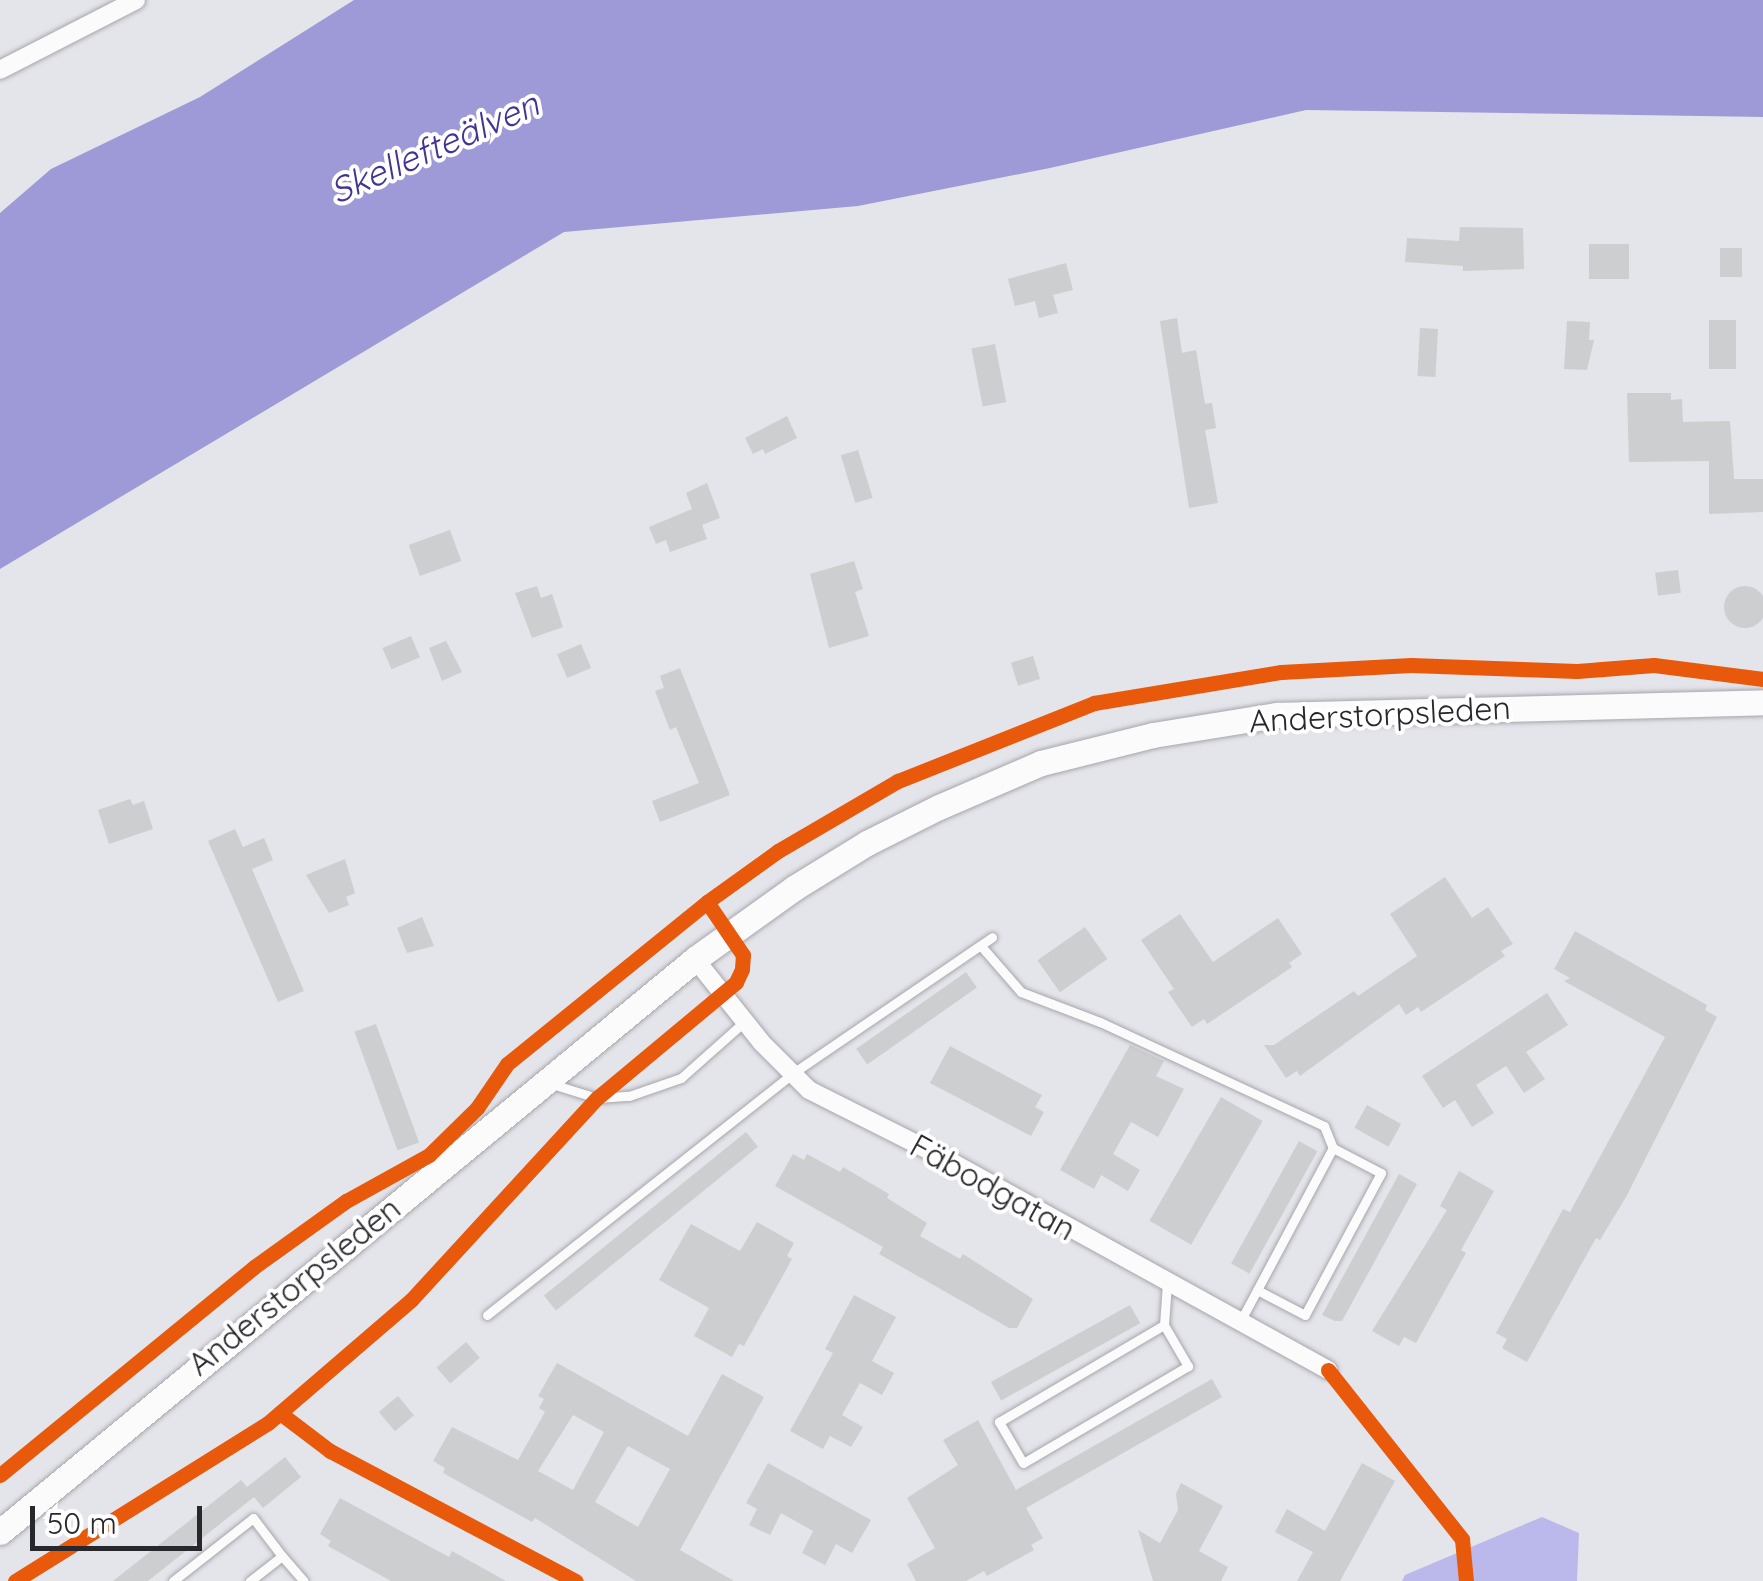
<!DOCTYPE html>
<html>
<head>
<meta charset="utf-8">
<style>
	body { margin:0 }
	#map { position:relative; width:1763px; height:1581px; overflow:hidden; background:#e4e4eb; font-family:Quicksand,sans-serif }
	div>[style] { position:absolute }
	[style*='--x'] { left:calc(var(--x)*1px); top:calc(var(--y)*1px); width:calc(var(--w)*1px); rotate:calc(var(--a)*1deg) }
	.forest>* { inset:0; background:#bbb9eb }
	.water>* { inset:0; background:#9e9ad7 }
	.building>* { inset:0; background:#cccecf; transform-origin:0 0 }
	.round { border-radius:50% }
	.roads { filter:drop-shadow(0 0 2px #a6a6ab) drop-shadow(0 0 2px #a6a6ab) }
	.service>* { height:9px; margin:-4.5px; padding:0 4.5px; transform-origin:4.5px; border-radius:4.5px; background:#fbfbfc }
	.minor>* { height:18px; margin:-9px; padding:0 9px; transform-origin:9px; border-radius:9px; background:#fbfbfc }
	.secondary>* { height:25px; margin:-12.5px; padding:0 12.5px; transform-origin:12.5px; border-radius:12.5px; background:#fbfbfc }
	.cycleway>* { height:15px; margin:-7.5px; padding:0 7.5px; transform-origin:7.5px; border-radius:7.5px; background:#e8590c }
	span { translate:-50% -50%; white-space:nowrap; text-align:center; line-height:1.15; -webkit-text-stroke:8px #fff; paint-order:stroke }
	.street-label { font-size:32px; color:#27272c }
	.water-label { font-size:35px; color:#443295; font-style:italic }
	.scale { position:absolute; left:30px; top:1506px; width:172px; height:45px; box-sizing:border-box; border:5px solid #27272c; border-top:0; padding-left:12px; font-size:30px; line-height:35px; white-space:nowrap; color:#27272c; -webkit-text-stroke:8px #fff; paint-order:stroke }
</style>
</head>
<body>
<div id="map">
	<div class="forest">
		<div style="clip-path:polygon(1542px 1517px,1579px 1533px,1577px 1581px,1402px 1581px,1405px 1575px)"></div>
	</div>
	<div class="water">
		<div style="clip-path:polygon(354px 0,1763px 0,1763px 117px,1306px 110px,1050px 168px,858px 206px,564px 232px,0 569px,0 213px,51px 169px,200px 97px)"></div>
	</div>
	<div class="building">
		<div style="clip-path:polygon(1460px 227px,1523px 228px,1524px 269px,1463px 271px,1463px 266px,1405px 262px,1407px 238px,1459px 241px)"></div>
		<div style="left:1629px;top:244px;width:35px;height:40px;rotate:90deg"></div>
		<div style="left:1720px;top:248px;width:22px;height:29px"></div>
		<div style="clip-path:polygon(1066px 263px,1073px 290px,1053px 295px,1058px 313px,1039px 318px,1035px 301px,1015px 306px,1008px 279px)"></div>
		<div style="clip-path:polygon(1177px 318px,1182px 353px,1196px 350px,1205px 404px,1212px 403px,1216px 428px,1205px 430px,1218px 503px,1189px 508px,1160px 321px)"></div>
		<div style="left:1736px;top:320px;width:49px;height:27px;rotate:90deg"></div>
		<div style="clip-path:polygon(1567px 321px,1590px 322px,1589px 340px,1594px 340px,1587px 370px,1564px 369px)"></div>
		<div style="left:1420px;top:328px;width:18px;height:48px;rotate:3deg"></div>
		<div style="left:995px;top:344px;width:59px;height:24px;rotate:79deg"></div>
		<div style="clip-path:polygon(1627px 393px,1671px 393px,1671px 400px,1682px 399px,1683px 422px,1730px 421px,1734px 479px,1763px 479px,1763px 512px,1709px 514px,1709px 461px,1629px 462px)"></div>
		<div style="clip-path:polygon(787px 416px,797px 438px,765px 454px,763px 449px,753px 454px,745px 438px)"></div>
		<div style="left:858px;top:450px;width:50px;height:18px;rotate:73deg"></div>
		<div style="clip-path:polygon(707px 483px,720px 518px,702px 525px,707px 539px,670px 552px,666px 540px,656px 544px,649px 527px,692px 509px,686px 493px)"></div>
		<div style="left:450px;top:530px;width:33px;height:44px;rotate:70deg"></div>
		<div style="clip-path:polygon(854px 561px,863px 589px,855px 592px,869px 636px,829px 648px,810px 574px)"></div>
		<div style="left:1678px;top:570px;width:23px;height:23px;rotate:83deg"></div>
		<div style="clip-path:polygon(537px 586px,541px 598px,552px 594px,563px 627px,532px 638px,515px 593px)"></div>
		<div class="round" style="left:1724px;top:586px;width:42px;height:42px"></div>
		<div style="left:411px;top:636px;width:23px;height:31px;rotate:67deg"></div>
		<div style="clip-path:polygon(446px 641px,462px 672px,442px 681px,429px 648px)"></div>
		<div style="left:581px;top:644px;width:26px;height:26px;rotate:67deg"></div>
		<div style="left:1033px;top:656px;width:24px;height:23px;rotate:73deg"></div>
		<div style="clip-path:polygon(680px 668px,730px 795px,660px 822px,652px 801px,699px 783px,676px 727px,670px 730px,655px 691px,664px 688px,660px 676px)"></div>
		<div style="clip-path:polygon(130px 799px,133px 805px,144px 801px,153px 829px,109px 844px,98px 810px)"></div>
		<div style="clip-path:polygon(235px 829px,243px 847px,264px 838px,273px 860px,252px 869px,304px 991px,278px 1002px,208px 841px)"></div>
		<div style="clip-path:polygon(345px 859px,355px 893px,346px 897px,349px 905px,329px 913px,306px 875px)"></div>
		<div style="clip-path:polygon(1445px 877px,1472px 918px,1488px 907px,1513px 944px,1501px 951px,1505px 956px,1421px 1012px,1418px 1007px,1406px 1015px,1399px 1004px,1300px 1076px,1297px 1071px,1286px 1078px,1264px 1045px,1274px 1045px,1354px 991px,1358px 996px,1417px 956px,1390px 914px)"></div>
		<div style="clip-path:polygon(1180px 914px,1213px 962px,1278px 918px,1302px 954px,1289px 963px,1292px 967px,1207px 1024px,1204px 1019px,1192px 1027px,1168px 992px,1174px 989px,1141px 940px)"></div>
		<div style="clip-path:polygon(422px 917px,434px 946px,407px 953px,397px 928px)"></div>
		<div style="left:1085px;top:927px;width:39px;height:58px;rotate:55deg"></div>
		<div style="clip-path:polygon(1575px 931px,1707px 1005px,1705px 1010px,1717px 1017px,1626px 1197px,1600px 1240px,1596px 1238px,1527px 1362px,1502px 1348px,1507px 1339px,1496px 1333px,1563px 1209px,1570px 1212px,1665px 1037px,1564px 981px,1570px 978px,1554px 969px)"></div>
		<div style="left:966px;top:972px;width:19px;height:134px;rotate:55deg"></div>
		<div style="clip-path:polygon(1547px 993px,1568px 1025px,1526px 1052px,1545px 1079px,1524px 1093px,1506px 1066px,1476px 1085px,1494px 1113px,1472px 1127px,1455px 1100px,1443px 1108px,1422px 1076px)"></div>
		<div style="left:376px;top:1024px;width:126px;height:23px;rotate:70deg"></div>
		<div style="clip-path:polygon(1130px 1045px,1164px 1061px,1156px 1076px,1184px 1089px,1158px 1137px,1131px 1122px,1113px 1154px,1140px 1170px,1128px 1191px,1101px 1175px,1094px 1189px,1060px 1170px)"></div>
		<div style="clip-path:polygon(950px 1046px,1042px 1095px,1035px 1107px,1044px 1112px,1031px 1136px,930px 1083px)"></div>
		<div style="left:1221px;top:1097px;width:48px;height:143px;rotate:30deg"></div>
		<div style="left:1367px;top:1105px;width:39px;height:26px;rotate:29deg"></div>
		<div style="left:746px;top:1132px;width:19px;height:260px;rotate:51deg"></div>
		<div style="left:1299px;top:1141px;width:21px;height:140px;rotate:29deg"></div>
		<div style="clip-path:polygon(793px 1154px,804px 1160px,807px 1154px,840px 1172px,843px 1167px,889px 1194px,887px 1198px,927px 1223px,920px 1236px,960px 1259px,963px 1254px,1033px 1299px,1017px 1328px,1009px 1328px,879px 1254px,883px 1247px,775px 1186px)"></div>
		<div style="clip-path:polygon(1459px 1171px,1494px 1191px,1461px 1250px,1466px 1253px,1416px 1343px,1404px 1337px,1399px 1346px,1372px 1331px,1447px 1210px,1440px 1206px)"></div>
		<div style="clip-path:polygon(1399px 1174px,1417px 1184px,1342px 1321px,1335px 1321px,1322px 1315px)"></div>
		<div style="clip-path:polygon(757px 1222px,794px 1243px,787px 1256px,792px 1259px,744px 1346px,739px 1344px,732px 1357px,694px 1336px,709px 1308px,659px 1280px,691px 1224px,740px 1251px)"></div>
		<div style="clip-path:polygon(854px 1295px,896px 1317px,872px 1361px,894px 1373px,882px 1395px,860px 1383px,842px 1415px,863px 1427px,851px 1447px,830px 1436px,823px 1449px,790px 1431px,833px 1353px,825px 1349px)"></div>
		<div style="left:1130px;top:1305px;width:21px;height:159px;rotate:61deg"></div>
		<div style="left:466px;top:1342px;width:21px;height:39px;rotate:49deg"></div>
		<div style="clip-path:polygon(evenodd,557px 1363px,688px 1436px,722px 1374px,764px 1397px,680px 1550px,734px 1581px,636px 1581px,535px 1518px,532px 1522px,443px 1473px,445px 1468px,433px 1461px,452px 1427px,518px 1460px,545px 1412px,539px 1408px,544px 1399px,538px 1396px,557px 1363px,573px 1415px,604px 1432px,573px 1490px,538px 1471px,573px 1415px,557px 1363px,628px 1446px,670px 1469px,638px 1527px,595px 1502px,628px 1446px)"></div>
		<div style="clip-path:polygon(1212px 1379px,1222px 1397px,1026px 1508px,1043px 1538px,1031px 1545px,1034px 1550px,987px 1576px,984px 1571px,966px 1581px,916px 1581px,907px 1564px,935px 1548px,907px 1498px,958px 1465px,943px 1440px,978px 1420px,1016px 1490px)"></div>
		<div style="left:398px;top:1396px;width:25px;height:25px;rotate:50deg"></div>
		<div style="clip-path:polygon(285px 1457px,301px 1477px,263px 1508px,254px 1497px,148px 1581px,113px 1581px,241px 1480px,247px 1487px)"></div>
		<div style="clip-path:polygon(768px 1463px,871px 1520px,852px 1553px,836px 1544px,825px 1565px,802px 1553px,813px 1531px,781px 1513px,770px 1535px,749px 1525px,757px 1509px,746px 1503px)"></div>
		<div style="clip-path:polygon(1362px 1463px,1395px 1481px,1340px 1581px,1297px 1581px,1313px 1552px,1275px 1532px,1287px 1509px,1325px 1531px)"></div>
		<div style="clip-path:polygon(1181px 1483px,1223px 1506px,1199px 1551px,1228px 1567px,1221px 1581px,1153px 1581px,1138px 1530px,1160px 1543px,1178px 1510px,1176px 1494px)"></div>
		<div style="clip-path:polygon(340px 1498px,449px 1557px,452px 1551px,506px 1581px,391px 1581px,328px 1546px,331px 1541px,320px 1534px)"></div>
	</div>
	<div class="roads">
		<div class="service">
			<div style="--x:981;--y:946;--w:61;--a:49"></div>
			<div style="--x:1021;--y:992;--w:85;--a:20.8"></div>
			<div style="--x:1100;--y:1022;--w:247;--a:24.9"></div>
			<div style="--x:1324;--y:1126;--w:24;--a:68"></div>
			<div style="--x:552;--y:1084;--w:47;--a:17.3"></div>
			<div style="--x:597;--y:1098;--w:32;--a:-4"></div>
			<div style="--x:629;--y:1096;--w:55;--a:-19.1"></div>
			<div style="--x:681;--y:1078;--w:84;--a:-41.6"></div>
			<div style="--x:487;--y:1315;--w:390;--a:-38.3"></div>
			<div style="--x:793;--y:1073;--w:241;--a:-34.3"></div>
			<div style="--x:1241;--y:1320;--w:195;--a:-61.9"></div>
			<div style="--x:1333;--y:1148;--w:54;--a:27.5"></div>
			<div style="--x:1381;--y:1173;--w:161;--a:118.2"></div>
			<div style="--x:1305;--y:1315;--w:54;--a:-152.5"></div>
			<div style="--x:1164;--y:1325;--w:48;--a:59.7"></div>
			<div style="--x:1188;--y:1366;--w:191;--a:149.5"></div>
			<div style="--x:1023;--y:1463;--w:48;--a:-120.3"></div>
			<div style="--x:999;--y:1422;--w:191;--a:-30.5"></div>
			<div style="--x:1164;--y:1325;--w:42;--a:-85.9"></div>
			<div style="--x:282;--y:1556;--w:33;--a:49"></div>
			<div style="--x:173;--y:1581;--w:102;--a:-38.2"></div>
			<div style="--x:253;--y:1518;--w:48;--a:52.7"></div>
			<div style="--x:282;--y:1556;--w:41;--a:142"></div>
		</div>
		<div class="minor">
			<div style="--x:0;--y:70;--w:153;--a:-27.2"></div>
			<div style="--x:695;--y:959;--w:107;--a:51.4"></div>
			<div style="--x:762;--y:1043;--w:66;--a:45"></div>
			<div style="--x:809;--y:1090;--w:151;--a:26.7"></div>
			<div style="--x:944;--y:1158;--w:439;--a:28.9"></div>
		</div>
		<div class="secondary">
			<div style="--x:0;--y:1532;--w:901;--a:-39.5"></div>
			<div style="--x:695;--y:959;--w:122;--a:-35.6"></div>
			<div style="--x:794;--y:888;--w:86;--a:-31.7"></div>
			<div style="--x:867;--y:843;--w:80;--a:-26.6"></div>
			<div style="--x:939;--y:807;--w:111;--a:-23.3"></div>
			<div style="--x:1041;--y:763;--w:115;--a:-14"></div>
			<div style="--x:1153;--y:735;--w:126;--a:-9.2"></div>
			<div style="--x:1277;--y:715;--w:486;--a:-1.5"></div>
		</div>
	</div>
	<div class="cycleway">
		<div style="--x:1328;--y:1370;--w:216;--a:51.6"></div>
		<div style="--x:1462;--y:1539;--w:42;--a:84.6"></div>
		<div style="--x:280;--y:1413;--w:63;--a:37.2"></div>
		<div style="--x:330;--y:1451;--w:278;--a:27.9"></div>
		<div style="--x:0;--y:1475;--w:328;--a:-39.3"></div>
		<div style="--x:254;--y:1267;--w:113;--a:-35.7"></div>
		<div style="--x:346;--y:1201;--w:95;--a:-29"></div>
		<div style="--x:429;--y:1155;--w:67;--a:-44.4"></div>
		<div style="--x:477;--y:1108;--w:53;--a:-55.7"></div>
		<div style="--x:507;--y:1064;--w:257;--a:-39"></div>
		<div style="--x:707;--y:902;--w:87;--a:-35.7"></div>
		<div style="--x:778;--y:851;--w:139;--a:-30.3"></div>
		<div style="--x:898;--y:781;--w:211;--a:-21.7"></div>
		<div style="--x:1094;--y:703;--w:190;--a:-9.4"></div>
		<div style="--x:1281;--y:672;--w:130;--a:-3.1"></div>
		<div style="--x:1411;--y:665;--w:166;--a:2.1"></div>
		<div style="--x:1577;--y:671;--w:77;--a:-4.5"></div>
		<div style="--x:1654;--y:665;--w:110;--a:7.3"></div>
		<div style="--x:15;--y:1581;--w:298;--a:-32"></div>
		<div style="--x:268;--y:1423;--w:189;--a:-40.7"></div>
		<div style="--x:411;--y:1300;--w:275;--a:-47.4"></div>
		<div style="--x:597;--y:1098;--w:181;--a:-39.8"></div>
		<div style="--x:736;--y:982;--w:14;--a:-65"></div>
		<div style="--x:742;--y:969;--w:14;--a:-86"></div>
		<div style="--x:743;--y:955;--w:64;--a:-124.2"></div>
	</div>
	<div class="street-label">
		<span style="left:1380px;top:714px;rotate:-3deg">Anderstorpsleden</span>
		<span style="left:993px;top:1187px;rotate:29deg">Fäbodgatan</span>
		<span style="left:294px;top:1286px;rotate:-39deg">Anderstorpsleden</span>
	</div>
	<div class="water-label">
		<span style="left:434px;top:147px;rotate:-24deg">Skellefteälven</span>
	</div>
	<div class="scale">50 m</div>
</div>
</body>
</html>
